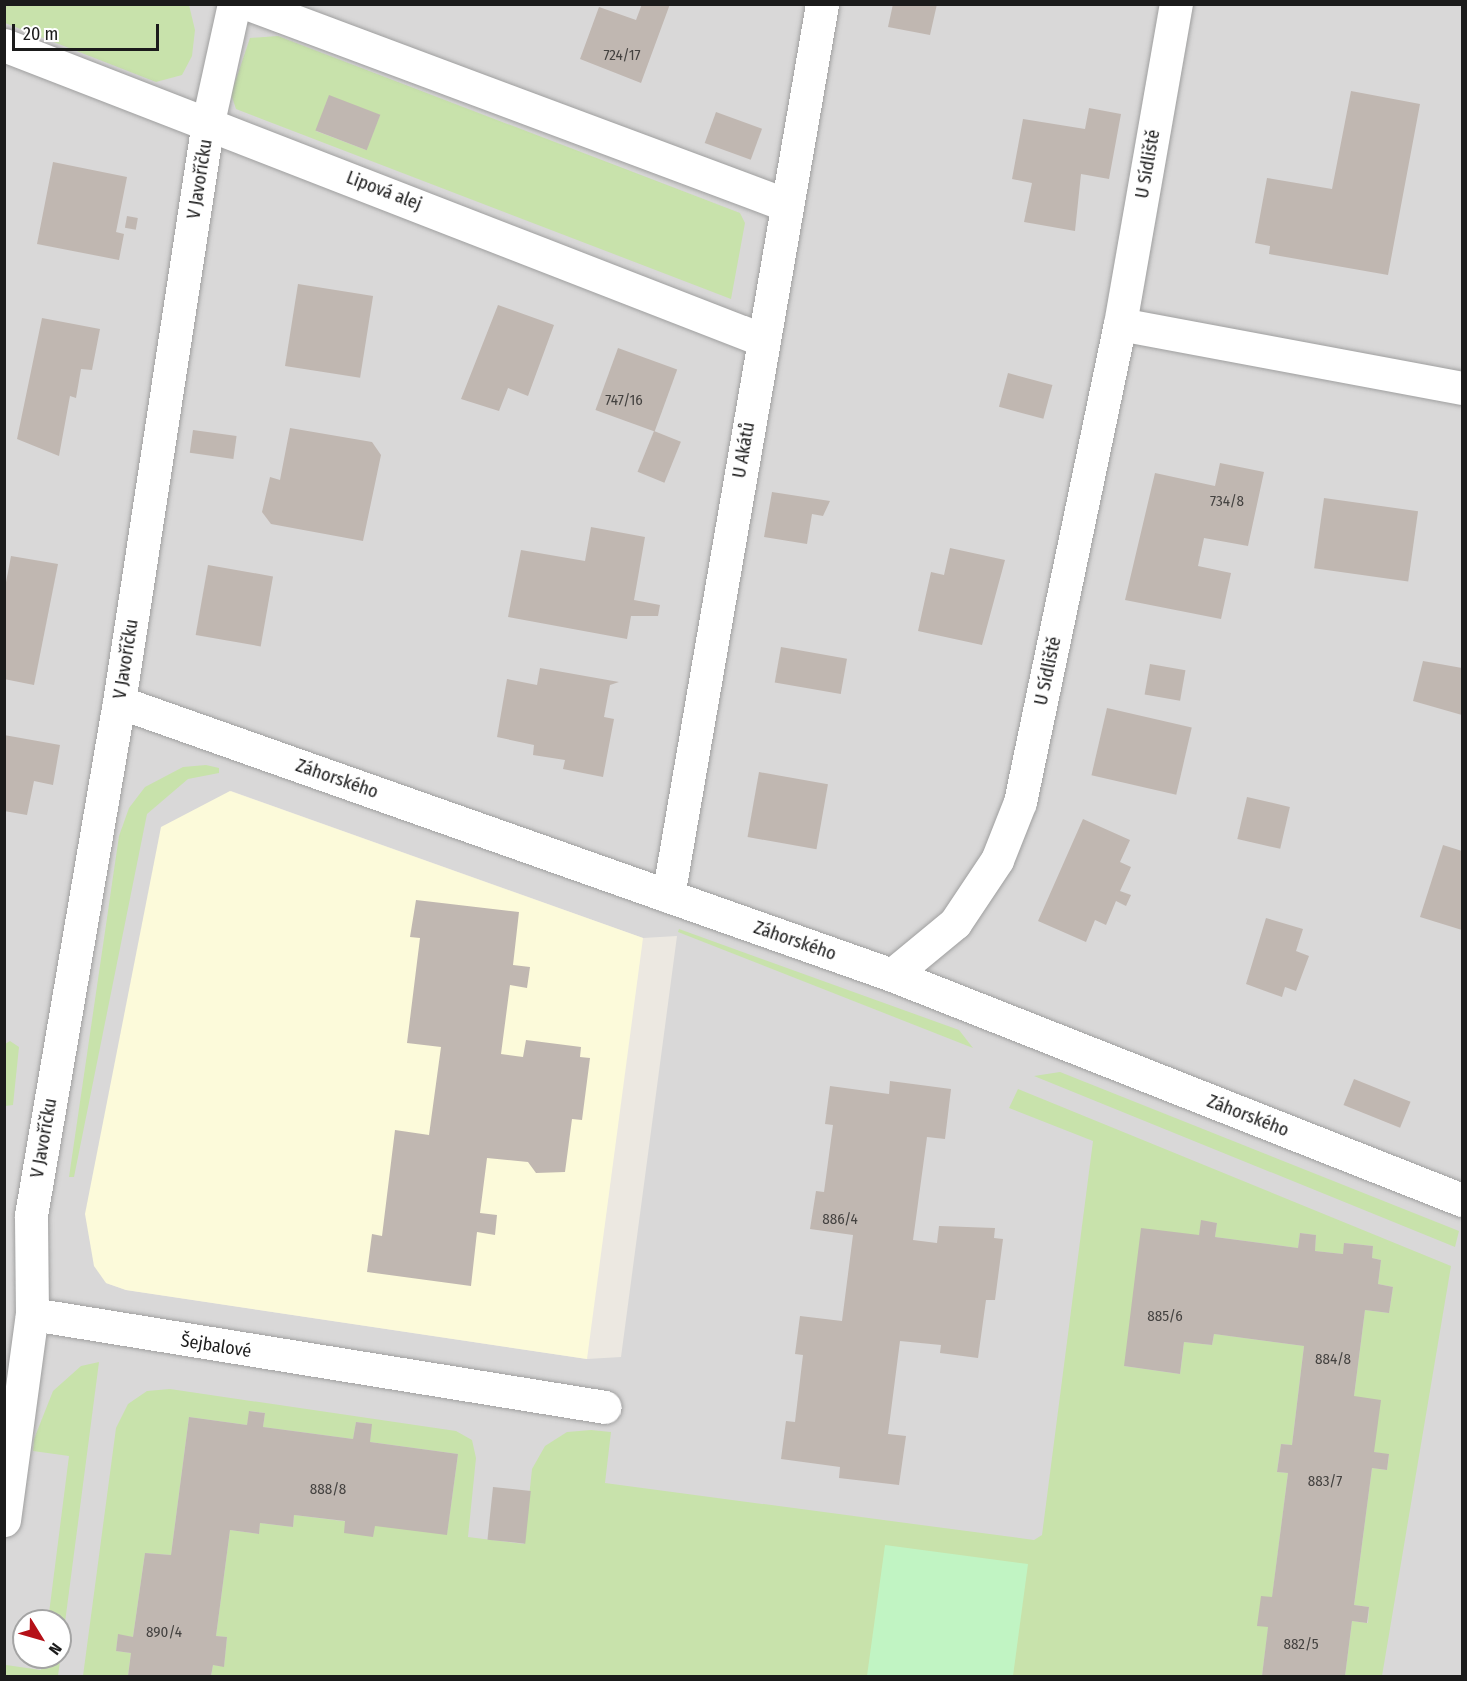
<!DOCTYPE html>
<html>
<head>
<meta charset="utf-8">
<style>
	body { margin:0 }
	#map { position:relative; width:1467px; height:1681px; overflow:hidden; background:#ece8e1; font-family:"Fira Sans Condensed",sans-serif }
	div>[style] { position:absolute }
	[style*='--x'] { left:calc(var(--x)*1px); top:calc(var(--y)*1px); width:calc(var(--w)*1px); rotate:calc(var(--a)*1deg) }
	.residential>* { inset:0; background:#d9d8d8 }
	.education>* { inset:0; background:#fcfada }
	.grass>* { inset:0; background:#c8e2ab }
	.park>* { inset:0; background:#c1f4c3 }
	.building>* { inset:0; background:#c0b7b1; transform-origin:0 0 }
	.roads { filter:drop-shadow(0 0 2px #9f9f9f) drop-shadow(0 0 2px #9f9f9f) }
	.minor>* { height:33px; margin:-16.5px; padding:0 16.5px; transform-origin:16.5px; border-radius:16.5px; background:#fff }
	span { translate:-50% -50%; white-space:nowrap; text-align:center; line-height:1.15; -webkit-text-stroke:5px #fff; paint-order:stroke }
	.number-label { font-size:15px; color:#444240 }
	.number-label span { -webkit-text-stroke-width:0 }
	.street-label { font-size:18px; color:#1b1b1b }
	.frame { position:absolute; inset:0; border:6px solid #1b1b1b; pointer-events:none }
	.north { position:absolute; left:12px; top:1609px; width:60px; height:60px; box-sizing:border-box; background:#fff; border:2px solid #a4a4a4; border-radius:50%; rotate:127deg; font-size:16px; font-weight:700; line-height:24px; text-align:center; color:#1b1b1b }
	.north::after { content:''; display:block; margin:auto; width:21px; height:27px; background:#b51118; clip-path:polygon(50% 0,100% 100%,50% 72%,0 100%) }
	.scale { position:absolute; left:12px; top:24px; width:147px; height:27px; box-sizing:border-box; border:3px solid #1b1b1b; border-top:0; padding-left:8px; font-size:18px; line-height:21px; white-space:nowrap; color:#1b1b1b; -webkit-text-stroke:4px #fff; paint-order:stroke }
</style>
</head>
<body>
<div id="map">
	<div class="residential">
		<div style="clip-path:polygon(evenodd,5px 5px,1462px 5px,1462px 1676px,847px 1676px,520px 1631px,438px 1676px,5px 1676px,5px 5px,231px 791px,643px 938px,677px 936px,621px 1357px,587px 1359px,126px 1290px,106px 1283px,231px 791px,5px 5px,24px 1621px,60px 1621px,60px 1657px,24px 1657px,24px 1621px)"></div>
	</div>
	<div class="education">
		<div style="clip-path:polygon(230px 791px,643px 938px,587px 1359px,126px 1290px,106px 1283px,94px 1266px,85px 1214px,161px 827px)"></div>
	</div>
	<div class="grass">
		<div style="clip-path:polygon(4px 5px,189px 5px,195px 30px,192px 56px,182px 75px,156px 82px,5px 23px)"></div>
		<div style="clip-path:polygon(evenodd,278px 36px,740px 213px,745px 223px,731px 299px,236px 109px,231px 94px,250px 38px,278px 36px,329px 96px,380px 115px,366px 150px,316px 131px,329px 96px)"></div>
		<div style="clip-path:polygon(206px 765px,219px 768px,219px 773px,188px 779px,147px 814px,74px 1177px,69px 1177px,119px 836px,129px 808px,145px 787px,183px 767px)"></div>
		<div style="clip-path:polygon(679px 929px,959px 1030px,973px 1048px,678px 932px)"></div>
		<div style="clip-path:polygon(10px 1041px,19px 1047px,13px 1105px,5px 1106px,5px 1044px)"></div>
		<div style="clip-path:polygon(1060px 1072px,1459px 1231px,1455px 1247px,1034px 1076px)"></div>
		<div style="clip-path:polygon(1018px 1089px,1451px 1266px,1382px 1676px,1345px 1676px,1352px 1621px,1368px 1623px,1369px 1607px,1354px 1605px,1372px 1468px,1387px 1470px,1389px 1455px,1374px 1452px,1354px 1396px,1365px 1310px,1389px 1313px,1393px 1287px,1378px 1284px,1381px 1260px,1372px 1258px,1373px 1246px,1345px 1243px,1343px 1254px,1315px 1251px,1316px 1235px,1300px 1233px,1298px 1248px,1215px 1237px,1217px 1223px,1202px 1221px,1199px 1235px,1124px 1366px,1180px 1374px,1184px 1342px,1212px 1345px,1214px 1334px,1304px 1346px,1292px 1445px,1281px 1444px,1277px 1472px,1288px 1473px,1262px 1676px,211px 1676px,213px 1665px,224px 1666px,227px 1637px,216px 1636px,230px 1530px,259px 1534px,260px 1523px,293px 1527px,294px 1515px,447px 1534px,458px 1454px,370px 1442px,371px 1424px,356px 1422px,353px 1439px,263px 1427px,265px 1413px,250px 1411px,247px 1425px,189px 1417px,171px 1555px,145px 1553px,133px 1637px,118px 1635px,116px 1651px,131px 1653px,128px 1676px,83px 1676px,116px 1428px,128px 1404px,147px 1391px,170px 1389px,456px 1431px,472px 1440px,476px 1458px,468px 1537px,524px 1544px,532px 1469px,545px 1446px,567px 1432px,591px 1430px,611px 1432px,605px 1483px,1034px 1540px,1042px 1535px,1093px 1141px,1009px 1108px)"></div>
		<div style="clip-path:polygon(99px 1362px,58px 1676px,5px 1676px,6px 1665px,41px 1670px,43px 1657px,60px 1657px,60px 1621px,48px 1621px,69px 1456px,33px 1451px,34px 1439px,53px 1391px,81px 1366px)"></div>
	</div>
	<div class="park">
		<div style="clip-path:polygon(885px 1545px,1028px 1564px,1013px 1676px,867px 1676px)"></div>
	</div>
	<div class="building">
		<div style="clip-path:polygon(642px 4px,670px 4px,641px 83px,580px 59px,599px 7px,636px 20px)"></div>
		<div style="clip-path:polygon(893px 4px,937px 4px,930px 35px,888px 27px)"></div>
		<div style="clip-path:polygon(1351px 91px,1420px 104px,1388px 275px,1269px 254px,1270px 246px,1255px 243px,1267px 178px,1332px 189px)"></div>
		<div style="left:329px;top:95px;width:55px;height:38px;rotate:21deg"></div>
		<div style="clip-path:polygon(1089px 108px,1121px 114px,1109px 179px,1081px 174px,1075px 231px,1024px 222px,1032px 183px,1012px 179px,1023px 119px,1085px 129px)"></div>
		<div style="left:716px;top:112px;width:49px;height:33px;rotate:20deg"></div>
		<div style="clip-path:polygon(53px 162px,127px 177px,116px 232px,124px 234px,119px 260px,37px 244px)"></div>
		<div style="left:127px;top:216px;width:11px;height:12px;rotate:10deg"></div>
		<div style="left:298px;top:284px;width:76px;height:83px;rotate:9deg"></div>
		<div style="clip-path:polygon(498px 305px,554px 325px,528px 396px,508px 388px,499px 411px,461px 399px)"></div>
		<div style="clip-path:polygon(42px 318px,100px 329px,92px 370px,81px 369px,76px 398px,70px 396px,59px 456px,17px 439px)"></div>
		<div style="left:618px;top:348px;width:63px;height:66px;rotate:20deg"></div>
		<div style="left:1008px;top:373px;width:46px;height:35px;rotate:15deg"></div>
		<div style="clip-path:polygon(290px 428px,372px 442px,381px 455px,363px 541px,271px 524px,262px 512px,270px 477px,280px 480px)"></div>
		<div style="left:193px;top:430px;width:44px;height:23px;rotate:8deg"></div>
		<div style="left:654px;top:431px;width:29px;height:44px;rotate:22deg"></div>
		<div style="clip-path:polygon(1220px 463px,1264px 472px,1248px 546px,1204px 538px,1198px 566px,1231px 573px,1221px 619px,1125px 600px,1155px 473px,1215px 486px)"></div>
		<div style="clip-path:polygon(772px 492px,830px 501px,823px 516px,812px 514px,807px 544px,764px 537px)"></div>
		<div style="left:1324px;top:498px;width:95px;height:71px;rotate:8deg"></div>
		<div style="clip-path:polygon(591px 527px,645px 537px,634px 600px,660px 605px,658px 616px,631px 616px,627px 639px,508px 617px,521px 550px,585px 561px)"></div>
		<div style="clip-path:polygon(950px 548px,1005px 560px,982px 645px,918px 631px,931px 572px,944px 575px)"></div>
		<div style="clip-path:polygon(11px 556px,58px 564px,34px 685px,4px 679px,4px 593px)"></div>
		<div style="left:208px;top:565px;width:66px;height:71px;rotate:10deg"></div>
		<div style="left:781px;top:647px;width:67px;height:36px;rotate:10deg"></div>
		<div style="clip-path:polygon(1423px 661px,1462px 668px,1462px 715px,1413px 701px)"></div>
		<div style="left:1150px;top:664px;width:36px;height:31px;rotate:10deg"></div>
		<div style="clip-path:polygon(540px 668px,619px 682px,610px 685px,604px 717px,614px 719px,603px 777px,563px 769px,565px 760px,533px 755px,534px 745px,497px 737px,507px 679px,537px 685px)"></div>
		<div style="left:1107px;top:708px;width:87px;height:69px;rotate:13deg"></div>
		<div style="clip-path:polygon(4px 735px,60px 745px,53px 785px,34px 781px,27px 815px,4px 811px)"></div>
		<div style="left:759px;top:772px;width:70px;height:66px;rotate:10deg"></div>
		<div style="left:1247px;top:797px;width:44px;height:43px;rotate:13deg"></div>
		<div style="clip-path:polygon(1083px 819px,1130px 840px,1120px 862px,1131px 867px,1120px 891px,1131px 895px,1126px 906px,1116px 901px,1106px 925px,1095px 920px,1086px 942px,1038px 921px)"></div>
		<div style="clip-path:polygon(1443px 845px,1462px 851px,1462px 930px,1420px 917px)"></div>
		<div style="clip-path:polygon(416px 900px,519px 912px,513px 965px,530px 967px,527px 988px,510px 985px,501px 1054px,523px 1057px,526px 1040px,581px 1047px,580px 1057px,590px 1058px,582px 1120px,572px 1119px,565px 1172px,536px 1173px,528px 1162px,487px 1158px,480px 1213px,497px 1215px,495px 1235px,477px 1232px,471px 1286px,367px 1272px,372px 1234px,382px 1236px,395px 1130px,429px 1135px,441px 1047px,407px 1043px,420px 938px,410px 937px)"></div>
		<div style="clip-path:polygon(1266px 918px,1303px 929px,1296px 951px,1309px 956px,1296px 991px,1285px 987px,1282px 997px,1246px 984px)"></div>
		<div style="left:1354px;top:1079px;width:61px;height:28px;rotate:22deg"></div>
		<div style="clip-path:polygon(890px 1081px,951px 1089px,945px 1139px,927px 1137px,913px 1240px,937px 1243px,939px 1226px,995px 1228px,994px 1238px,1003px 1239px,995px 1300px,986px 1300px,978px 1358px,940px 1353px,941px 1345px,900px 1341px,888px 1434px,906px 1436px,899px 1485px,839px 1478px,840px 1467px,781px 1459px,786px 1421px,795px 1422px,803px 1355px,795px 1354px,800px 1316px,842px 1321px,853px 1235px,810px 1229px,816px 1191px,824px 1192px,833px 1125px,825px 1124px,830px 1086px,889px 1094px)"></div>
		<div style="clip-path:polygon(1201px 1220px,1217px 1223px,1215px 1237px,1298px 1248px,1300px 1233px,1316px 1235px,1315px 1251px,1343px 1254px,1344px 1243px,1373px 1246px,1372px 1258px,1381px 1260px,1378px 1284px,1393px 1287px,1389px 1313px,1365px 1310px,1354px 1396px,1381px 1400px,1374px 1452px,1389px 1454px,1387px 1470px,1372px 1468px,1354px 1605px,1369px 1607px,1367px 1623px,1352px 1621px,1345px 1676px,1262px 1676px,1268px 1627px,1257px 1626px,1261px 1596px,1272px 1597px,1288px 1473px,1277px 1472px,1281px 1444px,1292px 1445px,1304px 1346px,1214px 1334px,1212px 1345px,1184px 1342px,1180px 1374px,1124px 1366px,1141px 1228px,1199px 1235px)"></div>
		<div style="clip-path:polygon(249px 1411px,265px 1413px,263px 1427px,353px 1439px,356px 1422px,372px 1424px,370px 1442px,458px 1454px,447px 1535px,375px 1526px,373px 1537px,344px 1533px,345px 1521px,294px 1515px,293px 1527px,260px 1523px,259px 1534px,230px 1530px,216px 1636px,227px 1637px,224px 1667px,213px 1665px,211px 1676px,128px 1676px,131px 1653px,116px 1651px,118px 1634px,133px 1637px,145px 1553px,171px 1555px,189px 1417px,247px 1425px)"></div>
		<div style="left:493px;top:1487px;width:38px;height:53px;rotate:6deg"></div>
	</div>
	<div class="roads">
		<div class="minor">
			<div style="--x:249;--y:4;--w:574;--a:20.49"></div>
			<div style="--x:4;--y:45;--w:814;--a:21.24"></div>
			<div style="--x:1120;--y:324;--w:348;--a:10.6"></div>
			<div style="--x:119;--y:702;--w:820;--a:19.45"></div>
			<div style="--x:892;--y:975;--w:613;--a:21.54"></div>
			<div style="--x:668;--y:896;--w:905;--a:-80.2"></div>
			<div style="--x:892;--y:975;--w:82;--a:-39.5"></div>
			<div style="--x:955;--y:923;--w:76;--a:-56.3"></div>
			<div style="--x:997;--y:860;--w:62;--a:-68.4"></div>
			<div style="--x:1020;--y:802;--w:488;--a:-78.2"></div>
			<div style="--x:1120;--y:324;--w:325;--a:-80.1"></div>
			<div style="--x:32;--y:1314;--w:580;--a:9.22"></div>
			<div style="--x:4;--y:1520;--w:208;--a:-82.3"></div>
			<div style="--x:32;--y:1314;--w:99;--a:-90.6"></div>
			<div style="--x:31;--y:1215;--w:520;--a:-80.27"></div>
			<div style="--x:119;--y:702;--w:587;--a:-81.28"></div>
			<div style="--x:208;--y:122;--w:121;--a:-77.6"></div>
		</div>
	</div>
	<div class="number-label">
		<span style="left:622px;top:56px">724/17</span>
		<span style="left:624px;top:401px">747/16</span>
		<span style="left:1227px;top:502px">734/8</span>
		<span style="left:840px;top:1220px">886/4</span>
		<span style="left:1165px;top:1317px">885/6</span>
		<span style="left:1333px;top:1360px">884/8</span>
		<span style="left:1325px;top:1482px">883/7</span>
		<span style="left:328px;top:1490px">888/8</span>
		<span style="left:164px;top:1633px">890/4</span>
		<span style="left:1301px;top:1645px">882/5</span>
	</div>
	<div class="street-label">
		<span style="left:1148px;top:164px;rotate:-80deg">U Sídliště</span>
		<span style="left:200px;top:179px;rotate:-81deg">V Javoříčku</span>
		<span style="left:384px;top:191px;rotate:21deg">Lipová alej</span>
		<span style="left:744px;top:450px;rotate:-80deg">U Akátů</span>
		<span style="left:126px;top:659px;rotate:-81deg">V Javoříčku</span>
		<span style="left:1048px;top:671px;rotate:-78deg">U Sídliště</span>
		<span style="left:337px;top:779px;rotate:19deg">Záhorského</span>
		<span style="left:795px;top:941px;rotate:19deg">Záhorského</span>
		<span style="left:1248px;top:1116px;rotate:21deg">Záhorského</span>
		<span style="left:44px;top:1138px;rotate:-80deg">V Javoříčku</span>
		<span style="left:216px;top:1346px;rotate:9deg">Šejbalové</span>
	</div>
	<div class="frame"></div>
	<div class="north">N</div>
	<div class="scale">20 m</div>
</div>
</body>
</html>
